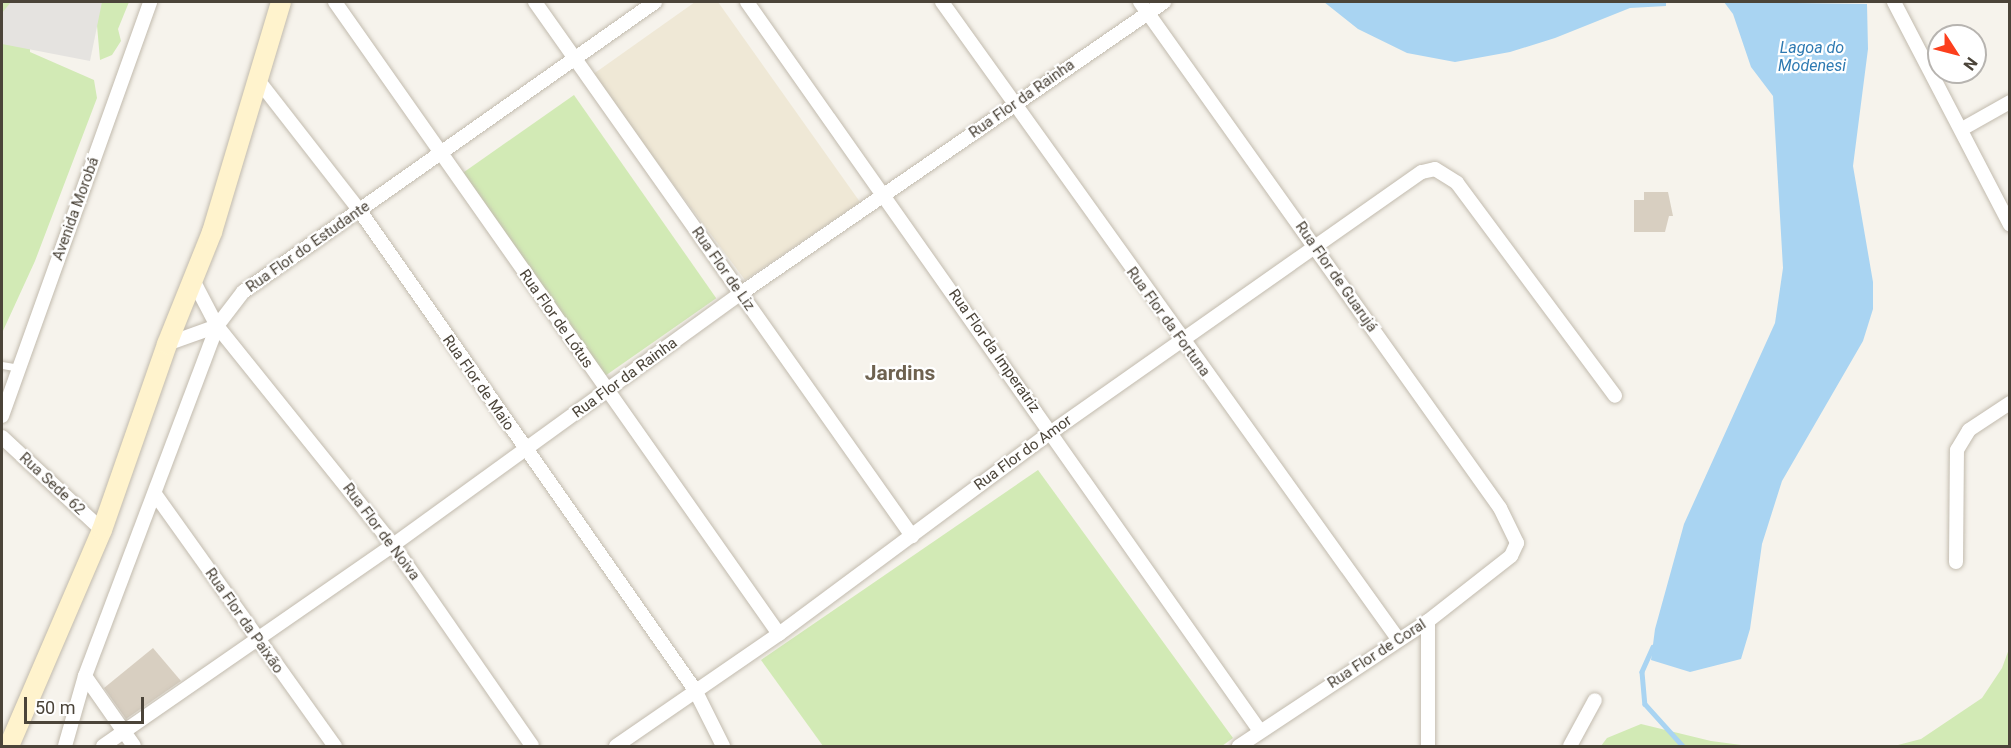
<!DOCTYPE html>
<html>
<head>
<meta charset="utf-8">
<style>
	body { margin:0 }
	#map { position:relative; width:2011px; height:748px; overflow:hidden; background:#f6f3ec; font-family:Roboto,sans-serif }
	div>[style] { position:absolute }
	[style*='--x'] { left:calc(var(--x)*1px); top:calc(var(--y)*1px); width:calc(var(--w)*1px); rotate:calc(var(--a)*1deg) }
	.education>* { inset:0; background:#efe8d6 }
	.green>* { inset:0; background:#d2eab5; transform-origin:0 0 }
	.parking>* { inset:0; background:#e5e3e0 }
	.water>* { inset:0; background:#a9d4f2 }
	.stream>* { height:4.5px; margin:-2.25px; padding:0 2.25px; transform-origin:2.25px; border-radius:2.25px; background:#a9d4f2 }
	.building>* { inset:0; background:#d8cfc1 }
	.roads { filter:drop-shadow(0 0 2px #c2bbae) drop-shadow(0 0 2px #c2bbae) }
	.service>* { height:7px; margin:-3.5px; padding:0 3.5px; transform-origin:3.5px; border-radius:3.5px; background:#fff }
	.minor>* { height:14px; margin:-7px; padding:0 7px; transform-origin:7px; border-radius:7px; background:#fff }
	.secondary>* { height:20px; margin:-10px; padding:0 10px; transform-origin:10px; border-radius:10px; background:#fff3cd }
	span { translate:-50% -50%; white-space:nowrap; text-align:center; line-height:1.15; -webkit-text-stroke:4.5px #fff; paint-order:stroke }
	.street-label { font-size:15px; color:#4b4439 }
	.water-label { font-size:16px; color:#2e7ab2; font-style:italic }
	.district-label { font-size:21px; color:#6e6250; font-weight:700 }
	.frame { position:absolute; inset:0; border:3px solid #4b4439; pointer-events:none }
	.north { position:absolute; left:1927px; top:24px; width:60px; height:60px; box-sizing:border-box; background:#fff; border:2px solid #b7b4b0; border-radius:50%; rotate:126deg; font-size:16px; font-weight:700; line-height:24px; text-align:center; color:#4b4439 }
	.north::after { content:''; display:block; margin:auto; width:21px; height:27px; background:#fc3f1d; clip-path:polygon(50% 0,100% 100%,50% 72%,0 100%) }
	.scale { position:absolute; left:24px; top:697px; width:120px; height:27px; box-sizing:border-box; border:3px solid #4b4439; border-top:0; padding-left:8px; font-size:18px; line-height:21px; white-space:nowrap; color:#4b4439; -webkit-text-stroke:4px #fff; paint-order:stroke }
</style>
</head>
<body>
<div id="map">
	<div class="education">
		<div style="clip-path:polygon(695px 2px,718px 2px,860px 202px,745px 280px,592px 75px)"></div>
	</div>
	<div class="green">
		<div style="clip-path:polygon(2px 2px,50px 2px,30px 35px,30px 52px,94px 80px,97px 98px,35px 261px,2px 333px)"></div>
		<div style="clip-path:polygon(95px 2px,129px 2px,118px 29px,121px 41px,112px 55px,100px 60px)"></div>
		<div style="left:574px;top:95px;width:248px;height:135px;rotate:55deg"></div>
		<div style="clip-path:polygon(1038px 470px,1233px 738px,1222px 746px,823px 746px,761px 660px)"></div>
		<div style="clip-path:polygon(2009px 649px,2009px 746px,1894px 746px,1921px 739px,1982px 698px,2002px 668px)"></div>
		<div style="clip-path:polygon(1641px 724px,1711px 741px,1749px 746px,1601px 746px,1607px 738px)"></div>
	</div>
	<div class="parking">
		<div style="clip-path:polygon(11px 2px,102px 2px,90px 61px,2px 44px,2px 13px)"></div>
	</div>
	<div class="water">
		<div style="clip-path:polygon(1324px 2px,1666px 2px,1666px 6px,1630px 8px,1555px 38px,1510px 52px,1455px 62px,1407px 53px,1358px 29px)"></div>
		<div style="clip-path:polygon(1724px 2px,1867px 4px,1868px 49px,1853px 166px,1873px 282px,1873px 309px,1863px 341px,1782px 481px,1762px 544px,1750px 629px,1741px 659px,1690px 672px,1651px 660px,1655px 629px,1684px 524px,1775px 323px,1783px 268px,1773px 96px,1751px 67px,1733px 14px)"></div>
	</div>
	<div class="stream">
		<div style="--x:1653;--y:647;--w:27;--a:114"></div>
		<div style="--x:1642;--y:672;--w:32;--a:85"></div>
		<div style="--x:1645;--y:704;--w:57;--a:47.9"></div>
	</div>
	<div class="building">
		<div style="clip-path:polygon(1644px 192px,1668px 192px,1673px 216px,1669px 216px,1665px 232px,1634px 232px,1634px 200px,1644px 200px)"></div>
		<div style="clip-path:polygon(153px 648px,181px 681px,126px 719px,104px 688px)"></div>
	</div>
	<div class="roads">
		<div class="service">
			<div style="--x:2;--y:365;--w:17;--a:10"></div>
		</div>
		<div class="minor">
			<div style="--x:335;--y:2;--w:772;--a:54.91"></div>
			<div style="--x:535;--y:2;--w:654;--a:54.78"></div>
			<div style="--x:747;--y:2;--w:891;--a:54.87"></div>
			<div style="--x:942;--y:2;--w:783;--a:54.4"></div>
			<div style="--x:1140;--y:2;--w:621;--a:54.57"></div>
			<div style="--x:1500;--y:508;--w:39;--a:64"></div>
			<div style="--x:1517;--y:543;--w:14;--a:115"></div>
			<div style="--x:1511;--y:556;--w:105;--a:141.9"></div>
			<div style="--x:1428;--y:621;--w:227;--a:146.5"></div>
			<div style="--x:1894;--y:2;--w:251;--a:62.5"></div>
			<div style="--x:258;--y:80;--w:166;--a:52.1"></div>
			<div style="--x:360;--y:211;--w:585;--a:55.03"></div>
			<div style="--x:695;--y:690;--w:63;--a:63.4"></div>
			<div style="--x:1962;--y:129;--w:55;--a:-29.4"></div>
			<div style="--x:194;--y:282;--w:50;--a:62.4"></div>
			<div style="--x:217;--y:326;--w:281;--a:51.2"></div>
			<div style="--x:393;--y:545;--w:244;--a:55.3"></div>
			<div style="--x:167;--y:344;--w:53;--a:-19.8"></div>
			<div style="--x:2;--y:416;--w:440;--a:-70.3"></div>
			<div style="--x:2;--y:437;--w:137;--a:42.9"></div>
			<div style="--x:155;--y:494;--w:310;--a:54.5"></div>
			<div style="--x:1956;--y:562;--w:112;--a:-89.5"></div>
			<div style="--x:1957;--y:450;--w:23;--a:-59"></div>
			<div style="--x:1969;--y:430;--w:49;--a:-33.4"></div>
			<div style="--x:1428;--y:621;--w:125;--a:90"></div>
			<div style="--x:85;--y:676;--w:85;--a:55"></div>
			<div style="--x:65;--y:746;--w:73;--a:-74.1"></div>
			<div style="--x:85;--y:676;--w:374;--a:-69.3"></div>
			<div style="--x:217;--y:326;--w:43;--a:-52.6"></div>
			<div style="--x:243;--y:292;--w:504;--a:-35.14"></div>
			<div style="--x:103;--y:746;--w:353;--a:-34.7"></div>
			<div style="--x:393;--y:545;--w:428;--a:-35.9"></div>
			<div style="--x:740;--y:294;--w:515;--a:-34.55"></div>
			<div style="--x:616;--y:746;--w:198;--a:-34.5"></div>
			<div style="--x:779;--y:634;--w:337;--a:-36.6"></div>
			<div style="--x:1050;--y:433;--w:454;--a:-35.1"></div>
			<div style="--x:1422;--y:172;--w:13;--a:-13"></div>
			<div style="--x:1435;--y:169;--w:26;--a:32"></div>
			<div style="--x:1457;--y:183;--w:265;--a:53.4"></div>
			<div style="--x:1570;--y:746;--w:52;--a:-61.5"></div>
		</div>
		<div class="secondary">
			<div style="--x:9;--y:746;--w:235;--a:-66.7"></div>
			<div style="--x:102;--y:530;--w:197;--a:-70.7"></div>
			<div style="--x:167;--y:344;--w:121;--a:-68.1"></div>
			<div style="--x:212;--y:232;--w:240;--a:-73.3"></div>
		</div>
	</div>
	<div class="street-label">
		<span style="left:1022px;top:99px;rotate:-35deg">Rua Flor da Rainha</span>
		<span style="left:76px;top:209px;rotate:-70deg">Avenida Morobá</span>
		<span style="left:308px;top:247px;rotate:-35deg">Rua Flor do Estudante</span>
		<span style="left:723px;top:269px;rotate:55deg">Rua Flor de Liz</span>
		<span style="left:1336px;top:277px;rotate:55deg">Rua Flor de Guarujá</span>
		<span style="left:556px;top:319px;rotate:55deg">Rua Flor de Lótus</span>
		<span style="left:1168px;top:322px;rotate:54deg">Rua Flor da Fortuna</span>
		<span style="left:994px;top:351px;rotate:55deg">Rua Flor da Imperatriz</span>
		<span style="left:625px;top:378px;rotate:-36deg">Rua Flor da Rainha</span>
		<span style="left:478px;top:383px;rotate:55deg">Rua Flor de Maio</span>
		<span style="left:1023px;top:453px;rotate:-36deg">Rua Flor do Amor</span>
		<span style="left:52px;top:484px;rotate:43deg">Rua Sede 62</span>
		<span style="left:381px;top:532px;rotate:53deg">Rua Flor de Noiva</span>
		<span style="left:244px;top:621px;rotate:55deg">Rua Flor da Paixão</span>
		<span style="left:1377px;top:654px;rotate:-33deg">Rua Flor de Coral</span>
	</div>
	<div class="water-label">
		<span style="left:1812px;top:57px">Lagoa do<br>Modenesi</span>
	</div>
	<div class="district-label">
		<span style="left:900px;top:373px">Jardins</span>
	</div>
	<div class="frame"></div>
	<div class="north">N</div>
	<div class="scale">50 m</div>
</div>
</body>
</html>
